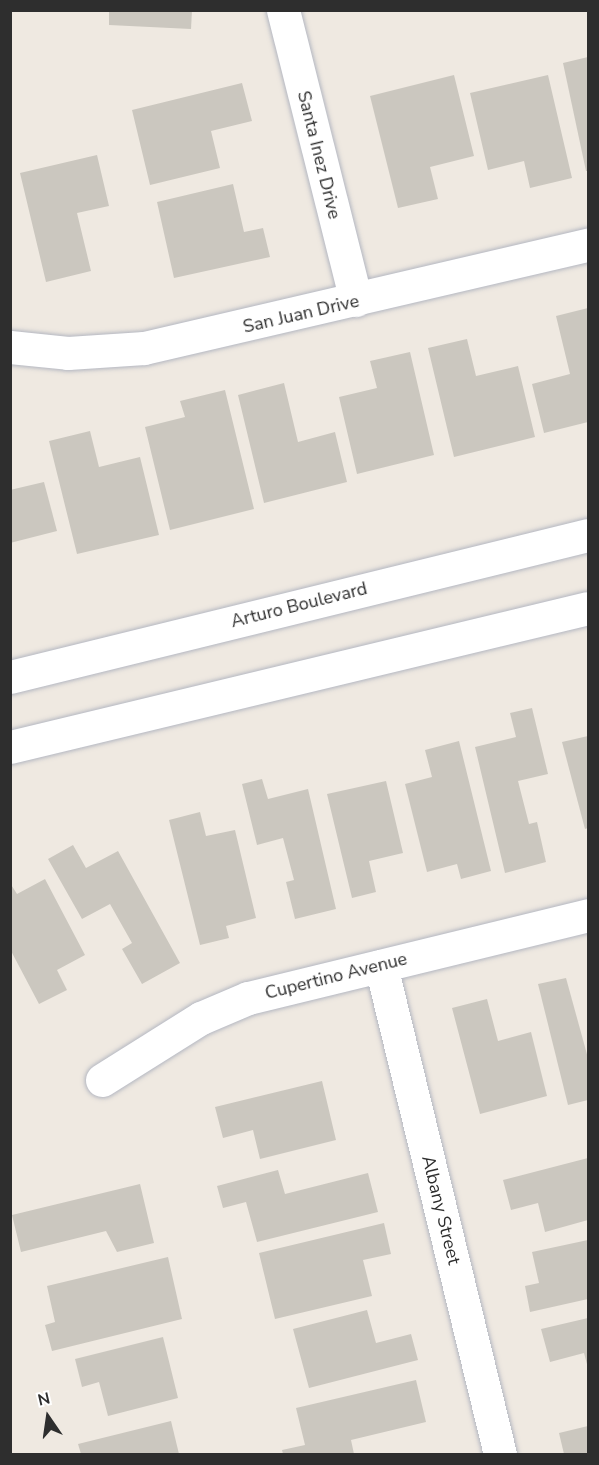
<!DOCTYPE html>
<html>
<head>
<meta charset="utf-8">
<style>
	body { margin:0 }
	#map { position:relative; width:599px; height:1465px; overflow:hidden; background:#efe9e1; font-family:"Nunito Sans",sans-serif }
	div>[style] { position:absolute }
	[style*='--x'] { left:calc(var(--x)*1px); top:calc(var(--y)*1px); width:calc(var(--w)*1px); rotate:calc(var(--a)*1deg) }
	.building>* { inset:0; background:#cbc7bf }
	.roads { filter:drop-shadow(0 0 2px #b4b7c1) drop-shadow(0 0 2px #b4b7c1) }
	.minor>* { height:33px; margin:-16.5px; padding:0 16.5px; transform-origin:16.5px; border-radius:16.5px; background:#fff }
	.tertiary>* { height:33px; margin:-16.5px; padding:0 16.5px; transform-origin:16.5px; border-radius:16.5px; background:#fff }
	span { translate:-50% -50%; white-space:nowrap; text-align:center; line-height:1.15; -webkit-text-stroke:4.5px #fff; paint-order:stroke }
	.street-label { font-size:18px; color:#2e2e2e }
	.frame { position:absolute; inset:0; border:12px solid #2e2e2e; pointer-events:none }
	.north { position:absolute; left:18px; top:1387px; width:60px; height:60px; -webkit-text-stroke:4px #fff; paint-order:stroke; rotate:347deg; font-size:16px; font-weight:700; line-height:24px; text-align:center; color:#2e2e2e }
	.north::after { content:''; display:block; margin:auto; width:21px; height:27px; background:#2e2e2e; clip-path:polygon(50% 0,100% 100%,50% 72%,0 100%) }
</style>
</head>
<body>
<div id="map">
	<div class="building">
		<div style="clip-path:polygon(109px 10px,192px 10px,191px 29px,109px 25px)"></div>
		<div style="clip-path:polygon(588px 57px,588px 171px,586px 171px,563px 63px)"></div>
		<div style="clip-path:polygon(454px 75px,474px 156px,430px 167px,438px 199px,398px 208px,370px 96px)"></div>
		<div style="clip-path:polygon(548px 75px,572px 178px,530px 188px,524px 161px,488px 170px,470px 93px)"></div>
		<div style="clip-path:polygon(242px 83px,252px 121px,211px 131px,220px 168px,150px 185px,132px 110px)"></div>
		<div style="clip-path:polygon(97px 155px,109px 206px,77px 213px,91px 271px,46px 282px,20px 173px)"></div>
		<div style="clip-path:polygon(233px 184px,244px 232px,263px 228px,270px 257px,174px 278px,157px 202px)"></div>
		<div style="clip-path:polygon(588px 308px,588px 422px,544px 433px,532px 384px,570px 374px,556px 316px)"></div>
		<div style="clip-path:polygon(467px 339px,476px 376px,518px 366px,535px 437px,454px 457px,428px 348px)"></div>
		<div style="clip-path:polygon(410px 352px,434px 455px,357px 474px,339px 397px,377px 388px,370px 361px)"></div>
		<div style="clip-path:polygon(284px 383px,298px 442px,335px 432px,347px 482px,264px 503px,238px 395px)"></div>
		<div style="clip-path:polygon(225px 390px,254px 509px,170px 530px,145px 427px,185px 417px,180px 401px)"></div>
		<div style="clip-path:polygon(90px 431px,99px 467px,140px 457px,159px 535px,77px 554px,49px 441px)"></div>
		<div style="clip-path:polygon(44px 482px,57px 531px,10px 543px,10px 490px)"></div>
		<div style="clip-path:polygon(532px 708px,548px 774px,518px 781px,529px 824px,537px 822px,546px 862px,505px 873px,475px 747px,516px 737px,510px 713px)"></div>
		<div style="clip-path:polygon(588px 736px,588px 828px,585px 829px,562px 742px)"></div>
		<div style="clip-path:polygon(459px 741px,491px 871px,461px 879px,457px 864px,427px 872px,405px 784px,432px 777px,425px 750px)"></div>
		<div style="clip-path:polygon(262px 779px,268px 799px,308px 789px,336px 909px,295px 919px,286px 882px,294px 880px,283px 838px,257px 845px,242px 784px)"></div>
		<div style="clip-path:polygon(386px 781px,403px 853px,369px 861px,376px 892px,352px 898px,327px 794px)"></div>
		<div style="clip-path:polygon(200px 812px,206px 836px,235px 830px,256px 918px,226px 926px,229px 938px,200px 945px,169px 820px)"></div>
		<div style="clip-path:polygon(73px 845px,86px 868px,118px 851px,180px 963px,142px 984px,122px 949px,132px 943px,110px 904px,82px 919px,48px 859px)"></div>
		<div style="clip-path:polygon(45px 879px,85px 955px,57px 970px,67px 990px,39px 1004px,10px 949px,10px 883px,17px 894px)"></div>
		<div style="clip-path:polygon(566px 978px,588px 1058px,588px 1100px,568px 1105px,538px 984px)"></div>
		<div style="clip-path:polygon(487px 999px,498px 1041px,531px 1032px,547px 1096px,480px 1114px,452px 1008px)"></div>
		<div style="clip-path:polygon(322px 1081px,336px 1140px,260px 1159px,253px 1130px,223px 1138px,215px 1107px)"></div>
		<div style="clip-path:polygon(588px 1158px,588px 1220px,545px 1232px,538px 1203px,511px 1210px,503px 1180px)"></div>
		<div style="clip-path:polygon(278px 1170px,285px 1194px,368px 1173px,378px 1212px,257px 1242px,246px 1202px,223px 1208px,217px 1186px)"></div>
		<div style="clip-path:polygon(140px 1184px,154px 1243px,117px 1252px,106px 1231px,21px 1252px,12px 1215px)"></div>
		<div style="clip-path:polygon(384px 1223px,391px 1254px,363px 1260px,372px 1296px,275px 1319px,259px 1253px)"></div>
		<div style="clip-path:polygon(588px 1240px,588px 1299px,530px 1312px,525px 1286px,539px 1283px,532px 1252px)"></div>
		<div style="clip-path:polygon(168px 1257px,182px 1319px,52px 1351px,45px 1325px,55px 1322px,47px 1286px)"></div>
		<div style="clip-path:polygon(367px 1310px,376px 1343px,411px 1334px,418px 1360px,309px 1388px,293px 1329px)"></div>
		<div style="clip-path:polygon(588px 1318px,588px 1368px,584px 1353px,550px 1362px,541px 1329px)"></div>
		<div style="clip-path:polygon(163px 1337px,178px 1398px,108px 1416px,99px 1382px,82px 1387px,75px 1359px)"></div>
		<div style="clip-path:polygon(416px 1380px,426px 1422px,351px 1440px,354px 1454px,283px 1454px,282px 1450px,305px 1445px,296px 1408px)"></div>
		<div style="clip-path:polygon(171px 1421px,179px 1454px,81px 1454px,78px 1444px)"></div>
		<div style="clip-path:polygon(588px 1426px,588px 1454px,564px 1454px,559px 1433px)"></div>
	</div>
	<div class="roads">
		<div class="minor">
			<div style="--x:283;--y:10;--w:299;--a:75.9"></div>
			<div style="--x:10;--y:347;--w:58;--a:5.9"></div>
			<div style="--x:68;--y:353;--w:76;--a:-3.8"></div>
			<div style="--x:144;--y:348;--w:456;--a:-13.1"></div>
			<div style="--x:381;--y:966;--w:502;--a:76.3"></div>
			<div style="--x:102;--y:1080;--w:117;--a:-32.1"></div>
			<div style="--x:201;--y:1018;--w:51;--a:-23.1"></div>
			<div style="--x:248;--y:998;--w:350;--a:-13.7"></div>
		</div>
		<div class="tertiary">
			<div style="--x:10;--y:677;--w:595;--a:-13.8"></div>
			<div style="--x:10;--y:747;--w:594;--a:-13.52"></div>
		</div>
	</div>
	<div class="street-label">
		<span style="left:319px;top:155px;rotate:76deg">Santa Inez Drive</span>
		<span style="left:301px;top:314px;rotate:-13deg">San Juan Drive</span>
		<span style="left:299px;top:605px;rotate:-14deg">Arturo Boulevard</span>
		<span style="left:336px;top:976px;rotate:-14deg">Cupertino Avenue</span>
		<span style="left:441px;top:1210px;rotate:76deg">Albany Street</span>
	</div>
	<div class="frame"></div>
	<div class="north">N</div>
</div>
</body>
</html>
